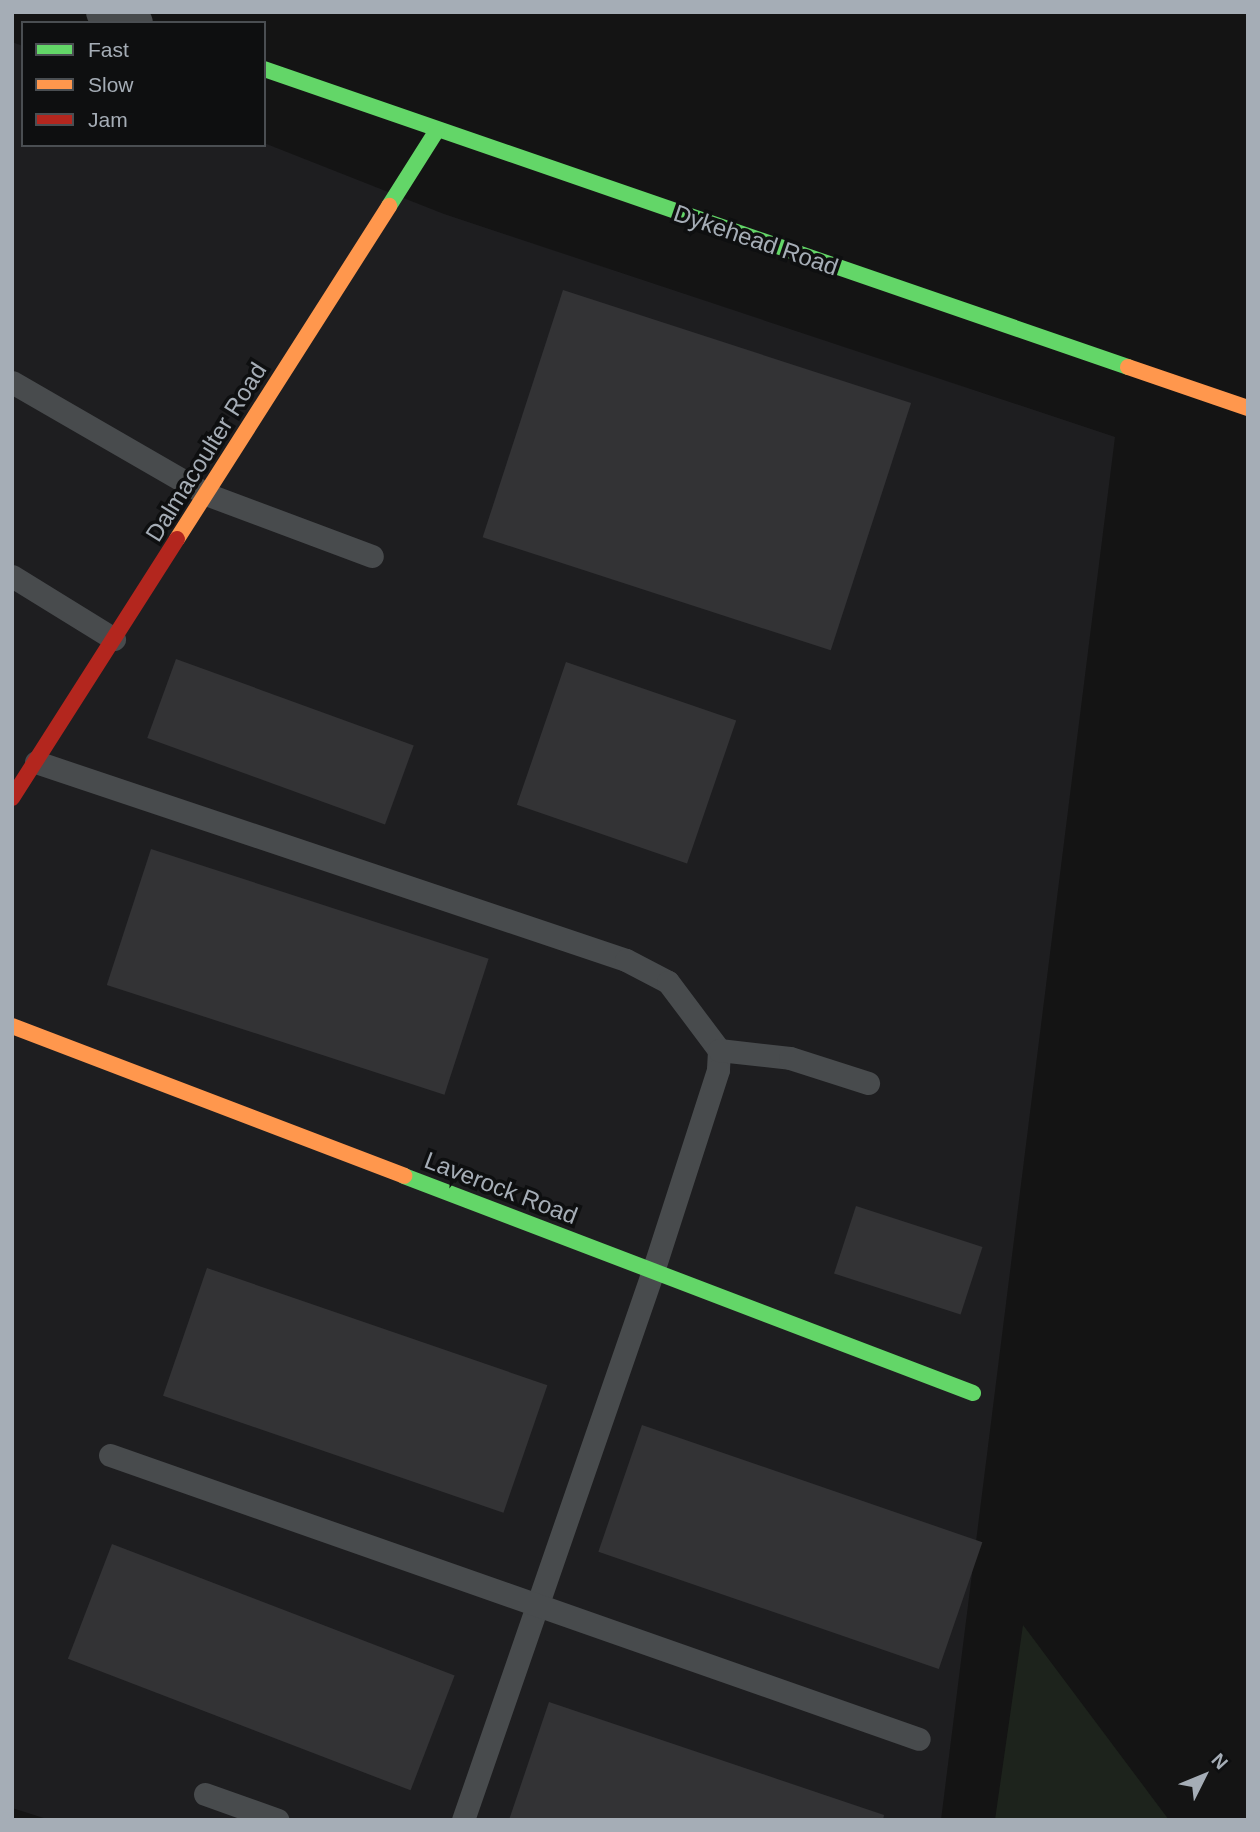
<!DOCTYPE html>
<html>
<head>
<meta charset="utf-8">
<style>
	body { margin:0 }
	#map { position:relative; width:1260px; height:1832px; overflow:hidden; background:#141414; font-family:Helvetica,sans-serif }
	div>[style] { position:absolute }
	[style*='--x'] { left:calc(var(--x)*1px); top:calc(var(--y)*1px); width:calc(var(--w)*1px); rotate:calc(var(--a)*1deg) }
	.built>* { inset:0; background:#1e1e20 }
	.green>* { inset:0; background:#1d231c }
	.building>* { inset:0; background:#333335; transform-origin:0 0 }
	.lane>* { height:23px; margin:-11.5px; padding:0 11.5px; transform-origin:11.5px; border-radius:11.5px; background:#484b4d }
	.street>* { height:38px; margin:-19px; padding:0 19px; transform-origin:19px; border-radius:19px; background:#484b4d }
	.fast>* { height:16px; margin:-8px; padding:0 8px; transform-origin:8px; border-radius:8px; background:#63d668 }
	.slow>* { height:16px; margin:-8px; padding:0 8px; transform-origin:8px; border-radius:8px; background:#ff974d }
	.jam>* { height:16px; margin:-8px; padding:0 8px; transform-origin:8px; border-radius:8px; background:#b3261e }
	span { translate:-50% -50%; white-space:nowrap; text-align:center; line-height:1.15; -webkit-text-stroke:7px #0e0f10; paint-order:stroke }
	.street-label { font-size:24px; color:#a5adb6 }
	.frame { position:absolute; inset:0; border:14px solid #a5adb6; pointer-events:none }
	.legend { position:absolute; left:21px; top:21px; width:245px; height:126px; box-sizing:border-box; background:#0e0f10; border:2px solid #4a4e52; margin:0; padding:9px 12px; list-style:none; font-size:21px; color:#a5adb6 }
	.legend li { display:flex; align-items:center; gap:14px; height:35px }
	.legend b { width:35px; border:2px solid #4a4e52 }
	.north { position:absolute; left:1169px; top:1741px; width:70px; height:70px; -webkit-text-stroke:5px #0e0f10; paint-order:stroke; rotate:47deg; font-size:19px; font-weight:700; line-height:28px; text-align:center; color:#a5adb6 }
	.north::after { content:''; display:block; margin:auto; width:24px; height:32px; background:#a5adb6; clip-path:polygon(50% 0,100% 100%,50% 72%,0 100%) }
</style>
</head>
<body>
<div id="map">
	<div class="built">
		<div style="clip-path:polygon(12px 42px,23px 46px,23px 145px,264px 143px,444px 214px,1115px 437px,941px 1820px,50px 1820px,12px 1808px)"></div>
	</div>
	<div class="green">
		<div style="clip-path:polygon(1023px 1625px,1169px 1820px,995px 1820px)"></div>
	</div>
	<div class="building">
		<div style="left:563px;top:290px;width:366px;height:260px;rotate:18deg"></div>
		<div style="left:176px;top:659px;width:253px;height:84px;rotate:20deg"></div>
		<div style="left:566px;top:662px;width:180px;height:151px;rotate:19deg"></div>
		<div style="left:151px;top:849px;width:355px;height:143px;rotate:18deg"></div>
		<div style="left:856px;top:1206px;width:133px;height:71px;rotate:18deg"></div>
		<div style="left:207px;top:1268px;width:360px;height:135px;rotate:19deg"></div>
		<div style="left:642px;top:1425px;width:360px;height:134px;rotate:19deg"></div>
		<div style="left:112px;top:1544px;width:367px;height:123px;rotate:21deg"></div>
		<div style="clip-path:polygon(549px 1702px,884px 1815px,883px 1820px,509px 1820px)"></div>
	</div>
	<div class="lane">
		<div style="--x:12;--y:382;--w:224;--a:30"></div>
		<div style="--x:206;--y:494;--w:177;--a:20.5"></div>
		<div style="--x:12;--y:576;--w:120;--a:31.7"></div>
		<div style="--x:36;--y:762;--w:622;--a:18.55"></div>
		<div style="--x:626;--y:960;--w:47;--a:27.6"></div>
		<div style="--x:668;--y:982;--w:85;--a:53.1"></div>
		<div style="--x:719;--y:1050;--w:20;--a:93"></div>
		<div style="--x:718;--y:1070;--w:211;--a:107.9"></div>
		<div style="--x:653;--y:1271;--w:581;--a:109.09"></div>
		<div style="--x:719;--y:1050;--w:71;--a:6.4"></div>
		<div style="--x:790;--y:1058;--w:82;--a:17.8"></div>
		<div style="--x:110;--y:1455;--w:857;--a:19.34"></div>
		<div style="--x:205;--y:1794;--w:77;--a:19.6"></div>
	</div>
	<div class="street">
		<div style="--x:105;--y:12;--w:31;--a:21"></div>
	</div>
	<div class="fast">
		<div style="--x:264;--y:69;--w:914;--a:19.03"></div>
		<div style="--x:389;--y:206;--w:90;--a:-57.7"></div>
		<div style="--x:404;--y:1176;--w:609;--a:20.88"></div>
	</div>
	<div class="slow">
		<div style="--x:1128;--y:367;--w:127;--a:18.9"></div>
		<div style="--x:177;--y:539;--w:395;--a:-57.5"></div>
		<div style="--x:12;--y:1026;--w:420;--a:20.9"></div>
	</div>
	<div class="jam">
		<div style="--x:12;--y:798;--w:307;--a:-57.5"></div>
	</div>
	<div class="street-label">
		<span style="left:756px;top:240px;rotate:19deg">Dykehead Road</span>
		<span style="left:206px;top:452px;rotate:-58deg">Dalmacoulter Road</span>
		<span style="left:501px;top:1188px;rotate:21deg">Laverock Road</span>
	</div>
	<div class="frame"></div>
	<ul class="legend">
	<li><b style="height:9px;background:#63d668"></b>Fast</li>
	<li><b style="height:9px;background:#ff974d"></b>Slow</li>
	<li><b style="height:9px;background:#b3261e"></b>Jam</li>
	</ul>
	<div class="north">N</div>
</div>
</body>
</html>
